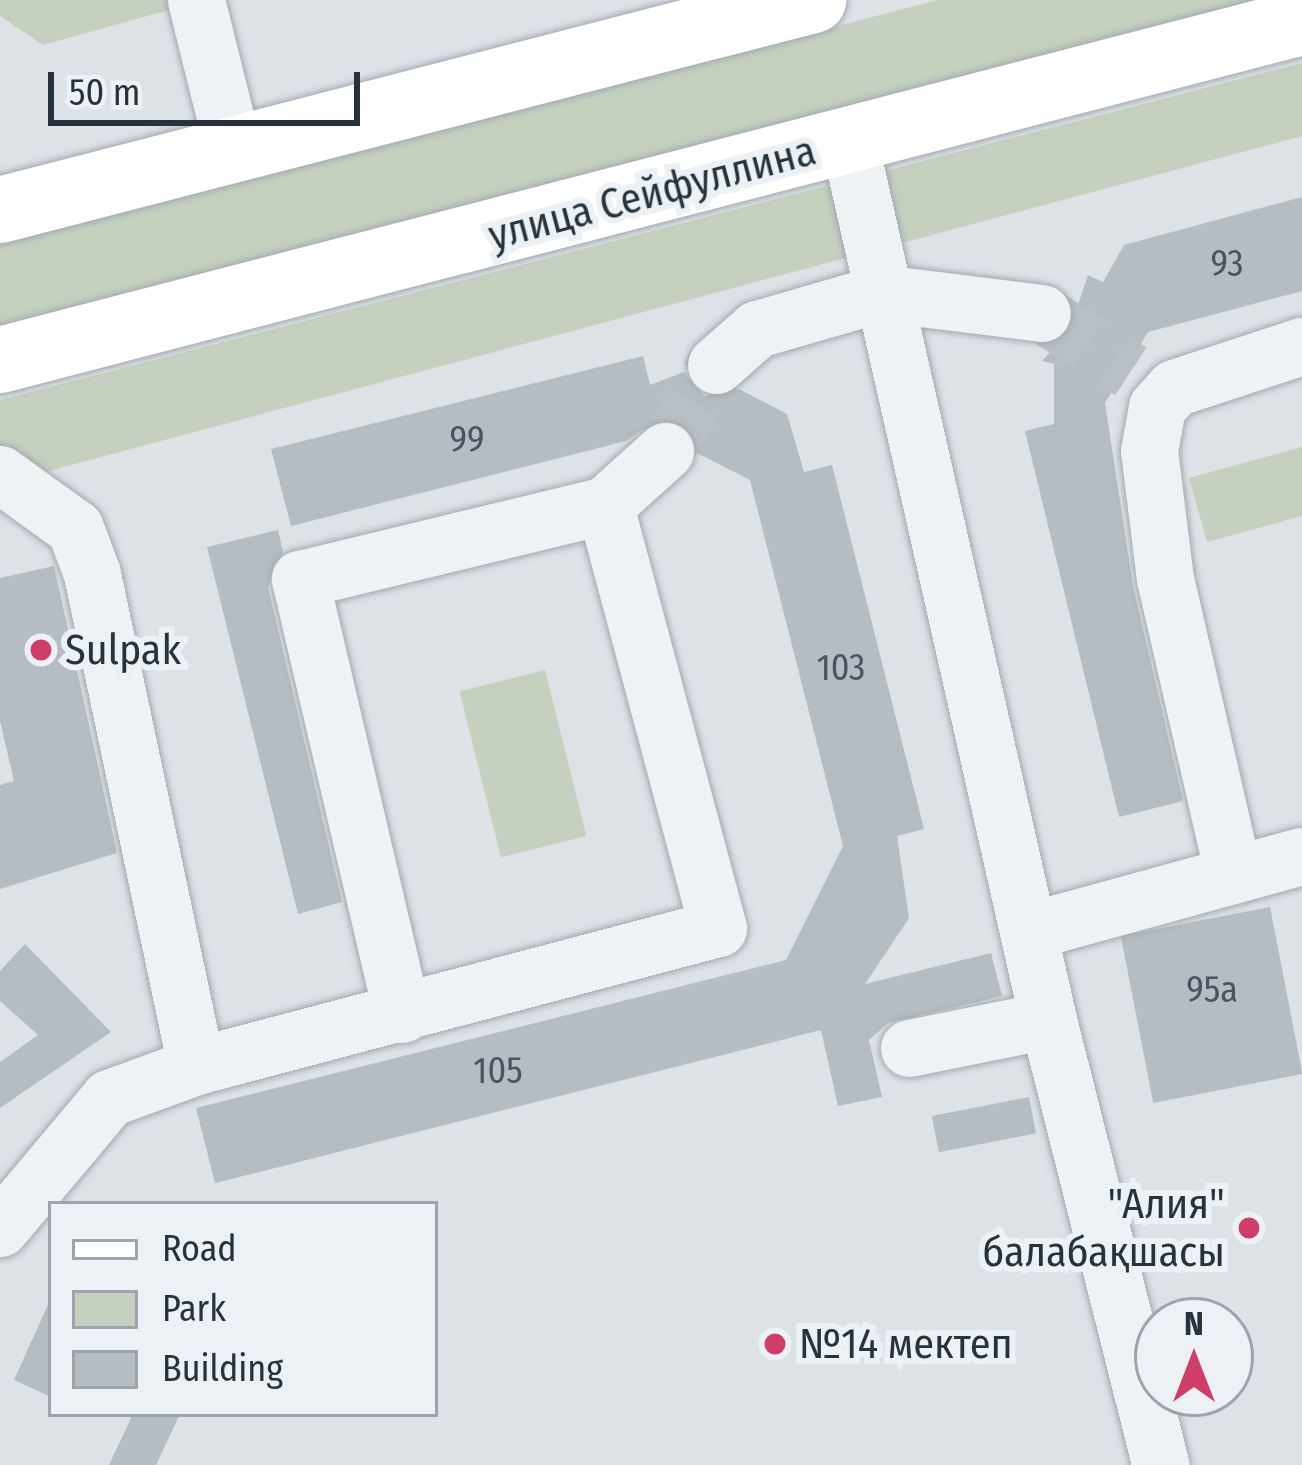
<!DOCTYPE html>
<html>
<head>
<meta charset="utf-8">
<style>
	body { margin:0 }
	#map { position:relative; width:1302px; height:1465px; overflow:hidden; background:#dde2e7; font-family:"Fira Sans Condensed",sans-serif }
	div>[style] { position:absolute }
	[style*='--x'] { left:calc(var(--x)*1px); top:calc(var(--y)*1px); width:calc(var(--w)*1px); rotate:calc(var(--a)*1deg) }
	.green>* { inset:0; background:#c5d1be; transform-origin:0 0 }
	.building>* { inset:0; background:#b4bcc4; transform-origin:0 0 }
	.minor-tunnel>* { height:57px; margin-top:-28.5px; transform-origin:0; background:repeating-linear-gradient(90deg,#b8bfc5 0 57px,transparent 0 85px) }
	.roads { filter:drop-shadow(0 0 3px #a2aab1) drop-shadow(0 0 3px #a2aab1) }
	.minor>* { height:57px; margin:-28.5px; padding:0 28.5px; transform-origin:28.5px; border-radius:28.5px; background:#eff2f5 }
	.major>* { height:66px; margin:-33px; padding:0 33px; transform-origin:33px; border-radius:33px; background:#fff }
	.dots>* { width:33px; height:33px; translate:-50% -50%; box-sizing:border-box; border:6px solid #ecf1f5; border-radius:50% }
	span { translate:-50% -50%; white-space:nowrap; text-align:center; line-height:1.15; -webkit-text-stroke:12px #ecf1f5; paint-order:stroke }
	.number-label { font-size:36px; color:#4a545f }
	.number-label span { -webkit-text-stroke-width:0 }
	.street-label { font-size:42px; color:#26323d }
	.poi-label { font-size:42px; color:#26323d }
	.left { translate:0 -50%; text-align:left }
	.right { translate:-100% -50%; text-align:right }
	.legend { position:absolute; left:48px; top:1201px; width:390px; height:216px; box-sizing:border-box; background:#ecf1f5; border:3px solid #9da5ab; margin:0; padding:15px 21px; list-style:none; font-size:36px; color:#26323d }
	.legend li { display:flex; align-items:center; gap:24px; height:60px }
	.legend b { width:60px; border:3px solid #9da5ab }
	.north { position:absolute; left:1134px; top:1297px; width:120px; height:120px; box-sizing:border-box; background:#ecf1f5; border:3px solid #9da5ab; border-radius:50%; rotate:0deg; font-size:33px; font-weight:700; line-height:48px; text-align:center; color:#26323d }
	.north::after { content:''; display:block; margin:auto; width:42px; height:54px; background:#d03e68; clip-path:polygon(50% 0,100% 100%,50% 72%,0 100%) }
	.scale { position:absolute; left:48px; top:72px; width:312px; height:54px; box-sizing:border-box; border:6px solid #26323d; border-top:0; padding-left:15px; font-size:36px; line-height:42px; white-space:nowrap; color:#26323d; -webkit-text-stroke:9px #ecf1f5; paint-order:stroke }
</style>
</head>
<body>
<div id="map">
	<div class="green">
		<div style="clip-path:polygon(0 0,186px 0,187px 5px,43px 45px,0 16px)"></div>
		<div style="clip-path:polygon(938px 0,1301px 0,0 339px,0 241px)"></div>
		<div style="clip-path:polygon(1302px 63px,1302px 136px,0 484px,0 400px)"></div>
		<div style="clip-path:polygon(1302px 447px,1302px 516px,1207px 542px,1189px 478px)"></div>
		<div style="left:545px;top:670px;width:171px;height:88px;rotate:76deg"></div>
	</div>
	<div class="building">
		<div style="clip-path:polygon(1302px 197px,1302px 291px,1148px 332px,1105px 403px,1133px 586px,1183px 801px,1119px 817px,1025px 431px,1054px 424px,1054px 364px,1042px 361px,1069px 332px,1088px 275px,1103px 282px,1124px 245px)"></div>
		<div style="clip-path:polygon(643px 356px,650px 385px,684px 372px,704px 396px,739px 389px,787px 414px,804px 472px,832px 465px,924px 829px,897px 836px,909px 918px,865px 984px,991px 953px,1002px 996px,888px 1023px,869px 1040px,882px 1097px,838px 1106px,821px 1030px,215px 1183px,196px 1108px,786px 960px,843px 846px,750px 480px,697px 453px,689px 428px,659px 419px,626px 441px,291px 526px,271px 449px)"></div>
		<div style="clip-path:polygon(278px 530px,283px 552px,268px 587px,342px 902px,298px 914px,207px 547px)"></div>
		<div style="clip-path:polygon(54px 566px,117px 853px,0 889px,0 785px,14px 781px,0 721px,0 578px)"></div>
		<div style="left:1270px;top:907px;width:170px;height:152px;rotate:79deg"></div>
		<div style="clip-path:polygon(25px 944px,111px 1032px,0 1108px,0 1062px,38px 1035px,0 1001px,0 971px)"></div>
		<div style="left:1029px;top:1097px;width:37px;height:99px;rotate:79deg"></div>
		<div style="clip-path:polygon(51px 1298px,51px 1397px,14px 1380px)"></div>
		<div style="clip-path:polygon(133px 1414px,180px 1414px,156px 1465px,109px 1465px)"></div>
	</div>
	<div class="minor-tunnel">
		<div style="--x:1042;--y:313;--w:106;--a:33.1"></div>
		<div style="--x:665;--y:451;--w:100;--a:-59.3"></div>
	</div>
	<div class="roads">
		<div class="minor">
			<div style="--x:196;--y:0;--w:153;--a:76"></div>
			<div style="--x:849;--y:141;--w:901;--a:77.24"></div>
			<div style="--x:1048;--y:1020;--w:459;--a:75.8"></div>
			<div style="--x:716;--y:365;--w:55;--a:-41.3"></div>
			<div style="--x:757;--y:329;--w:129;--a:-16.2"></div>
			<div style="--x:881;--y:293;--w:162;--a:7.1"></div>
			<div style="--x:0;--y:474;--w:92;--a:35.8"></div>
			<div style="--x:75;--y:528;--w:49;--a:69.7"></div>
			<div style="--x:92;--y:574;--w:503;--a:78.06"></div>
			<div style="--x:1233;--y:873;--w:302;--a:-103"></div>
			<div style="--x:1165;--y:579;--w:129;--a:-97.1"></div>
			<div style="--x:1149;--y:451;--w:45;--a:-79.7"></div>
			<div style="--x:1157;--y:407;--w:25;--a:-48"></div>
			<div style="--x:1174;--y:388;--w:135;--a:-18.2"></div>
			<div style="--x:1029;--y:931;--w:283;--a:-15.4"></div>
			<div style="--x:402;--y:1014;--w:447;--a:-103.2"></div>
			<div style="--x:300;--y:579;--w:314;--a:-13.6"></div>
			<div style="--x:605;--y:505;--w:81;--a:-42"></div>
			<div style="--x:909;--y:1048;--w:142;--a:-11.4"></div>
			<div style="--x:0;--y:1228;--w:170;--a:-50"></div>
			<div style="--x:109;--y:1098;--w:93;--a:-20.2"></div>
			<div style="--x:196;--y:1066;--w:540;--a:-14.81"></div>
			<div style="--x:718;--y:928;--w:438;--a:-105"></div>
		</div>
		<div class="major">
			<div style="--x:0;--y:210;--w:840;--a:-14.48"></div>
			<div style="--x:0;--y:360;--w:1345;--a:-14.55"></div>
		</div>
	</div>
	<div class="dots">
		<div style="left:41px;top:650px;background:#d03e68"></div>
		<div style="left:1249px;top:1228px;background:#d03e68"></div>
		<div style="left:775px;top:1344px;background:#d03e68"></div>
	</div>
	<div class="number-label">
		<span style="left:1227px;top:265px">93</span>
		<span style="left:467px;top:441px">99</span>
		<span style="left:841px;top:669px">103</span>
		<span style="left:1212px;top:991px">95а</span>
		<span style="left:498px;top:1072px">105</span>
	</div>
	<div class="street-label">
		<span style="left:652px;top:193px;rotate:-15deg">улица Сейфуллина</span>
	</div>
	<div class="poi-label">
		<span class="left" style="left:65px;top:650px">Sulpak</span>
		<span class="right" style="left:1225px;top:1228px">"Алия"<br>балабақшасы</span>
		<span class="left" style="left:799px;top:1344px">№14 мектеп</span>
	</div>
	<ul class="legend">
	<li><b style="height:15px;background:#fff"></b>Road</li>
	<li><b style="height:33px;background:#c5d1be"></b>Park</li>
	<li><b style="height:33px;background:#b4bcc4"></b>Building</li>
	</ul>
	<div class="north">N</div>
	<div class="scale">50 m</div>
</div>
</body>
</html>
